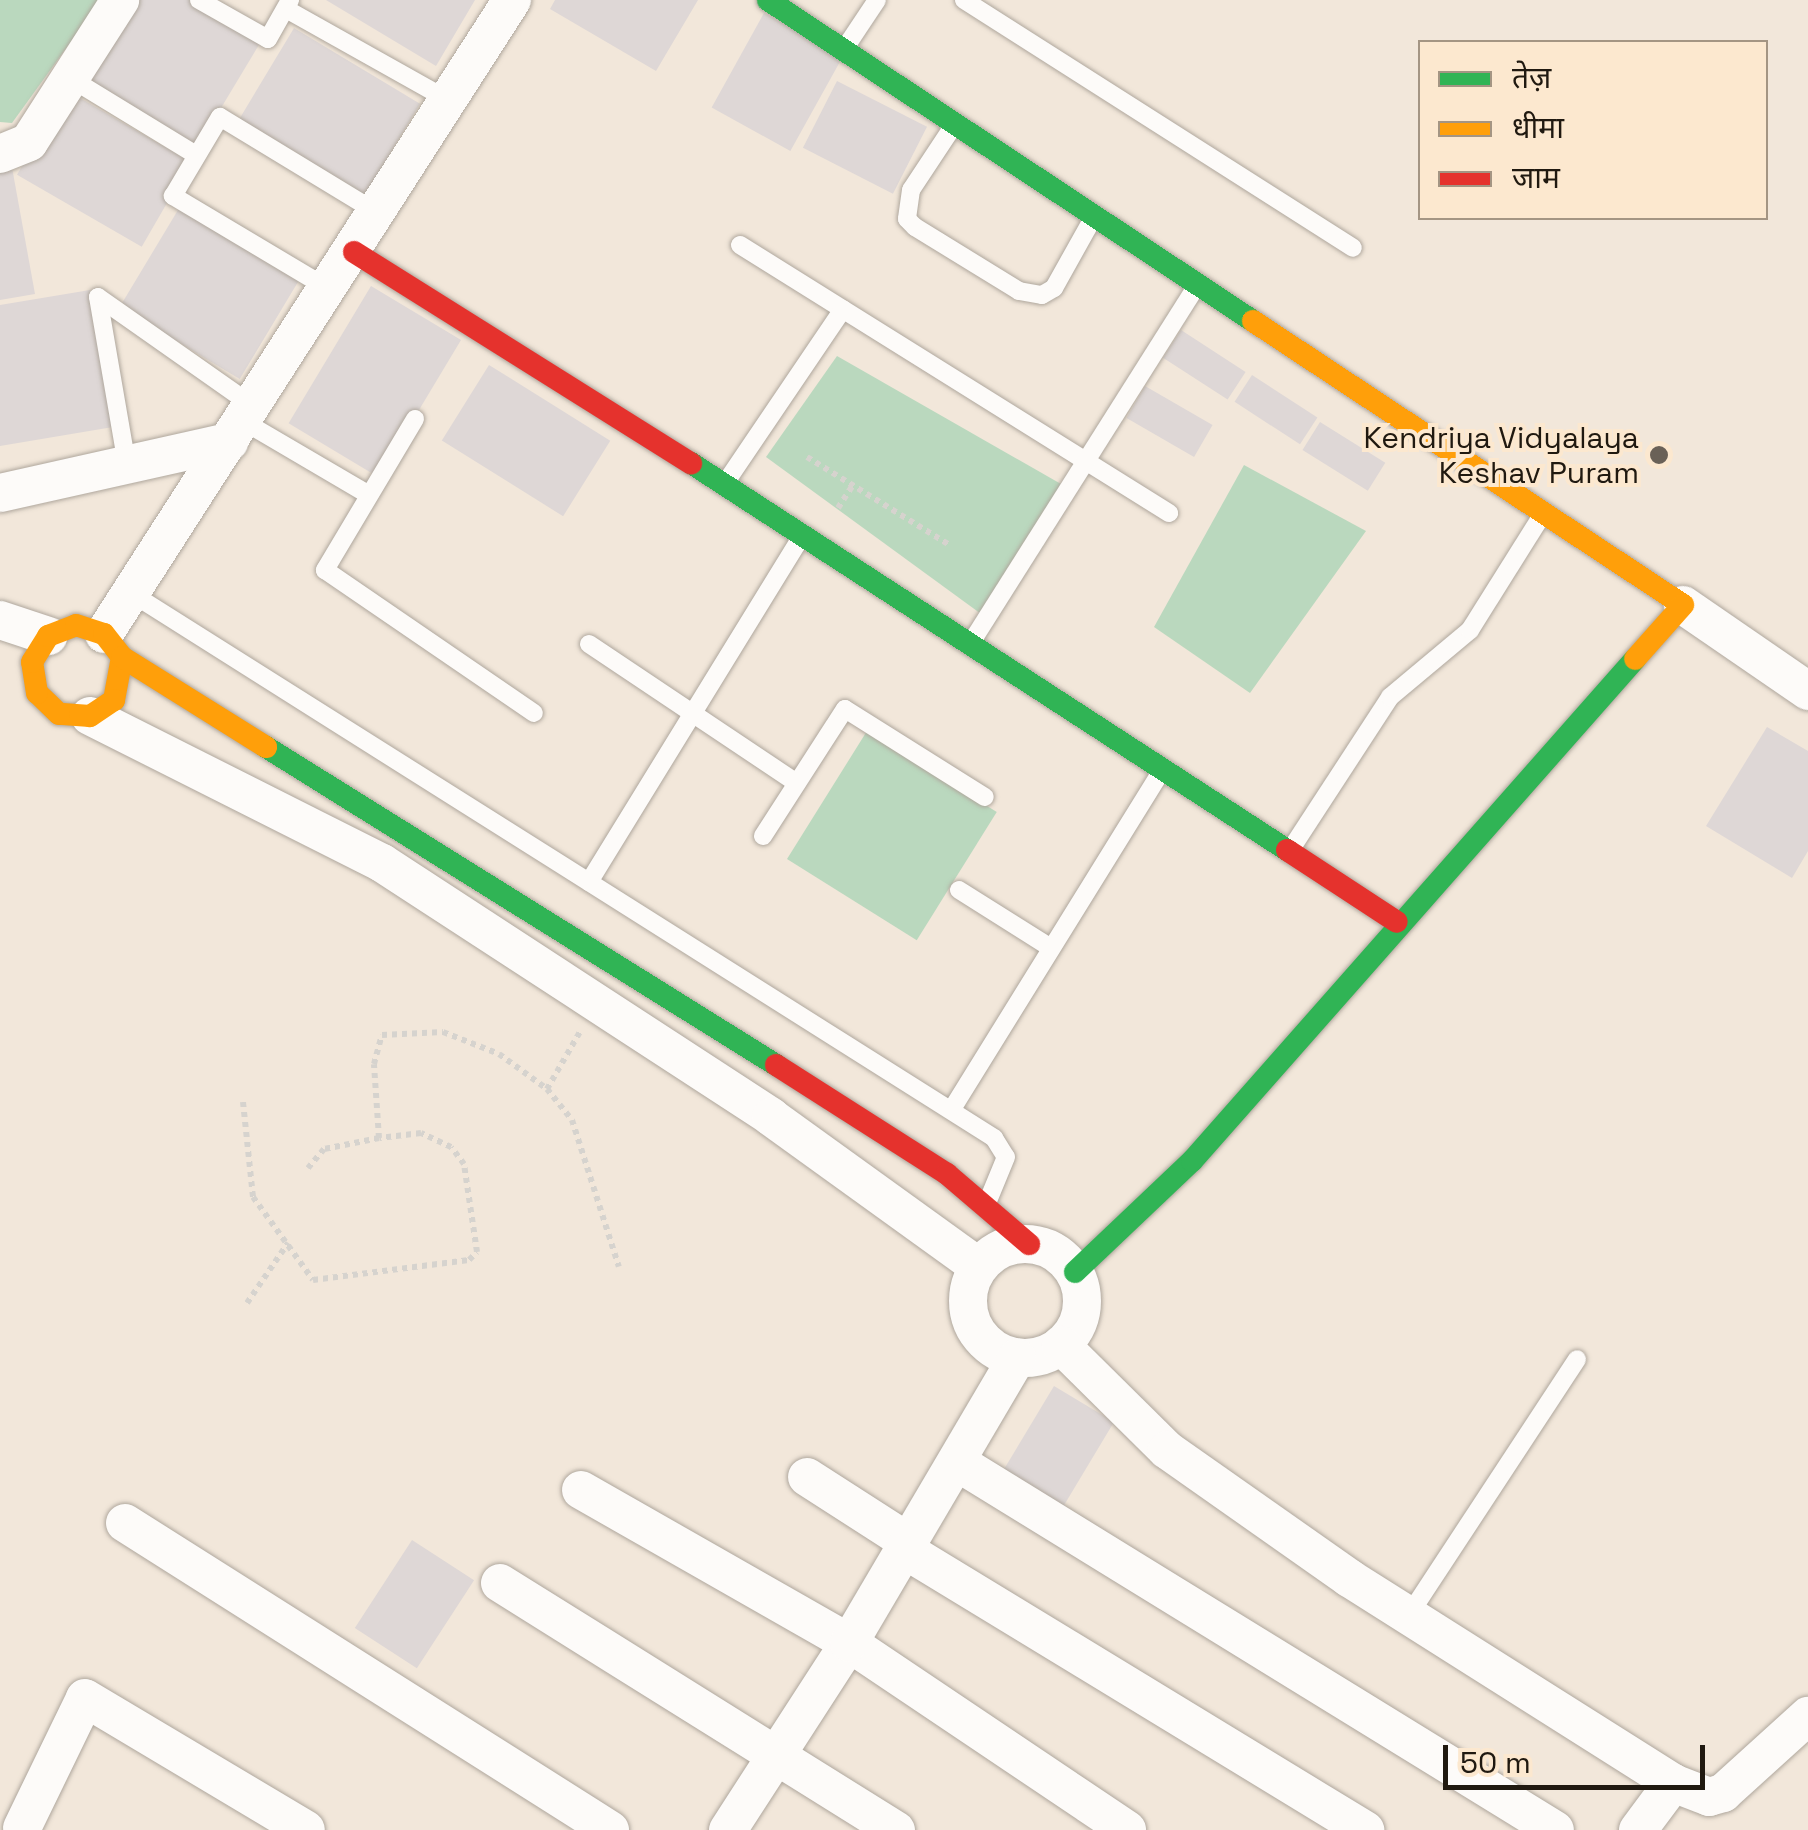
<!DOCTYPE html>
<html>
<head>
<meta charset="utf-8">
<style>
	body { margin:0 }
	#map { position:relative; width:1808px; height:1830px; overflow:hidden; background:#f2e7da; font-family:"Space Grotesk","Noto Sans Devanagari",sans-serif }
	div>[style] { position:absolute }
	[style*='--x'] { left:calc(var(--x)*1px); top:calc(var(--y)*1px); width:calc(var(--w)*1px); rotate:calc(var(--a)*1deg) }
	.green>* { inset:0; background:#bad8be; transform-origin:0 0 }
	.building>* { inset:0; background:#ded7d6; transform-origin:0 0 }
	.path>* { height:6px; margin-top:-3px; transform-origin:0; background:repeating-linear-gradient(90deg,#d6d3ce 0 5px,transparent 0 10px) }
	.roads { filter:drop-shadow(0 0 2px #afa79d) drop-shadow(0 0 2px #afa79d) }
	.lane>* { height:18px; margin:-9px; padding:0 9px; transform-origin:9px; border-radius:9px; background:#fdfbf9 }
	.street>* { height:38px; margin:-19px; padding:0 19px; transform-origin:19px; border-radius:19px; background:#fdfbf9 }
	.street>.ring { margin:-19px; padding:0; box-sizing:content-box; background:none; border:38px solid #fdfbf9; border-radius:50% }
	.fast>* { height:22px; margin:-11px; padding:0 11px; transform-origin:11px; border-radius:11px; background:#30b455 }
	.slow>* { height:22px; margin:-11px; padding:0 11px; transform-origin:11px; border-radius:11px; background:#ff9f0a }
	.jam>* { height:22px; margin:-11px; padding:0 11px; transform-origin:11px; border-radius:11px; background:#e5322d }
	.dots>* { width:28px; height:28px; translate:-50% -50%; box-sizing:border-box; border:5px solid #fce8cf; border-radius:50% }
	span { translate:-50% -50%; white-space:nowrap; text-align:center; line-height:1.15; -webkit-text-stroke:8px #fce8cf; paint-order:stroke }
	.poi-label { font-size:30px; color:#201910 }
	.right { translate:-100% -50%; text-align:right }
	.legend { position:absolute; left:1418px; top:40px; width:350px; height:180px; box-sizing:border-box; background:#fce8cf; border:2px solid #a49583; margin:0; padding:12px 18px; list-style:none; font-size:30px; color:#201910 }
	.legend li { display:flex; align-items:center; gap:20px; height:50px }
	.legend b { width:50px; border:2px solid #a49583 }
	.scale { position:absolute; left:1443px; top:1745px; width:262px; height:45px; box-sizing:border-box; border:5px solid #201910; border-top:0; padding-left:12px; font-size:30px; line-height:35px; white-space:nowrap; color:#201910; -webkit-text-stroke:8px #fce8cf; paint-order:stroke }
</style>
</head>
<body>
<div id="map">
	<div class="green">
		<div style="clip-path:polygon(0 0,101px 0,12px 123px,0 122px)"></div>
		<div style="clip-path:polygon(837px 356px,1068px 488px,988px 619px,766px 457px)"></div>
		<div style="clip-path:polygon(1244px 465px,1366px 531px,1250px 693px,1154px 627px)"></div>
		<div style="left:867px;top:731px;width:153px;height:151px;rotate:32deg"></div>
	</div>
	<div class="building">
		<div style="clip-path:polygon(125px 0,189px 0,260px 43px,197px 148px,78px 77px)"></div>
		<div style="clip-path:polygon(326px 0,475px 0,436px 66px)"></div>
		<div style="clip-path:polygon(555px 0,698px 0,656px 71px,550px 9px)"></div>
		<div style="left:764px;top:13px;width:90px;height:108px;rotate:29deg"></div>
		<div style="left:294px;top:28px;width:147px;height:109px;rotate:31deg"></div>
		<div style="left:837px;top:81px;width:101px;height:75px;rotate:27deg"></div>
		<div style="left:66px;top:90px;width:144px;height:98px;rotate:30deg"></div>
		<div style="clip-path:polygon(0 162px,11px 162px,35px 294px,0 300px)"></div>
		<div style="left:181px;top:205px;width:140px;height:119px;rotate:31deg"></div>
		<div style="left:371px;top:286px;width:105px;height:160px;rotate:31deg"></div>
		<div style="clip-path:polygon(90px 290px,113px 427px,0 446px,0 305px)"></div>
		<div style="left:1181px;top:330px;width:77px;height:33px;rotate:33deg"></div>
		<div style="left:489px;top:365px;width:143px;height:89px;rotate:32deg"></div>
		<div style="left:1252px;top:375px;width:78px;height:32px;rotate:33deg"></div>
		<div style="left:1145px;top:386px;width:78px;height:37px;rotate:30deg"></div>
		<div style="left:1320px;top:422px;width:77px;height:33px;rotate:32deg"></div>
		<div style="clip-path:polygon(1767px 727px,1808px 751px,1808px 851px,1792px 878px,1706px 826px)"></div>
		<div style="left:1054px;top:1386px;width:70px;height:100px;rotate:31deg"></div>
		<div style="left:412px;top:1540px;width:74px;height:105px;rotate:33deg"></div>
	</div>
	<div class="path">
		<div style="--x:807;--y:457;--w:169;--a:31.7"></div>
		<div style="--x:838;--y:508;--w:27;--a:-57"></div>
		<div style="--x:547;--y:1089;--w:68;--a:-60"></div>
		<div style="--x:243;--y:1102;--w:96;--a:84"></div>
		<div style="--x:253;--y:1197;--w:102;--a:54.1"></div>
		<div style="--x:313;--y:1280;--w:157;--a:-7.3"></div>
		<div style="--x:469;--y:1260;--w:11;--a:-45"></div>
		<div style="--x:477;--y:1252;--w:89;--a:-98.4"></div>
		<div style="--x:464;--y:1164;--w:21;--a:-127"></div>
		<div style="--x:451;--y:1147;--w:33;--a:-155"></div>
		<div style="--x:421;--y:1133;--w:42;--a:173.2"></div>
		<div style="--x:379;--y:1138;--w:56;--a:168.7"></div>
		<div style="--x:324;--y:1149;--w:25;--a:130"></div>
		<div style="--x:379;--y:1138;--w:74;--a:-93.9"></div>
		<div style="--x:374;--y:1064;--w:30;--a:-75"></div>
		<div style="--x:382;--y:1035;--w:61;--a:-2.8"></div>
		<div style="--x:443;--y:1032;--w:60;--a:21.4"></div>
		<div style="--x:499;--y:1054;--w:59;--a:36.1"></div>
		<div style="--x:547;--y:1089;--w:40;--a:51"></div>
		<div style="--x:572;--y:1120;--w:154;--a:72.3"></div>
		<div style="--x:247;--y:1303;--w:73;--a:-55.7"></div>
	</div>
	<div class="roads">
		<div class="lane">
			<div style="--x:199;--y:0;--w:79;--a:29.5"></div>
			<div style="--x:268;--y:39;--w:45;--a:-60.6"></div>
			<div style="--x:964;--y:0;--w:461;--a:32.5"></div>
			<div style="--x:286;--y:9;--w:186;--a:29.3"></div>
			<div style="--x:847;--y:45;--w:54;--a:-56.3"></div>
			<div style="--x:70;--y:78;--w:148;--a:31.4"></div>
			<div style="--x:952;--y:128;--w:74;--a:123.5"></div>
			<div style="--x:911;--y:190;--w:29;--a:98"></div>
			<div style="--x:907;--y:219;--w:11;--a:45"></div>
			<div style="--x:915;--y:227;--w:122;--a:31.6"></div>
			<div style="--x:1019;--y:291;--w:23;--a:10"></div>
			<div style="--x:1042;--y:295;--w:14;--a:-30"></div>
			<div style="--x:1054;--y:288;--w:78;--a:-60.8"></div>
			<div style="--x:740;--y:245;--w:506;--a:31.99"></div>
			<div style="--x:329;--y:289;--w:182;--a:-149.2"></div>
			<div style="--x:173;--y:196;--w:92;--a:-59.3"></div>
			<div style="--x:220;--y:117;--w:185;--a:31.3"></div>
			<div style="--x:98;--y:297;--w:189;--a:35.1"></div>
			<div style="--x:98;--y:297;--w:170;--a:80.2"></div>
			<div style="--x:415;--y:419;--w:176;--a:120.8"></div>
			<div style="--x:325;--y:570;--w:253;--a:34.4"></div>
			<div style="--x:243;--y:421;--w:146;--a:30.4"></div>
			<div style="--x:728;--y:479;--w:205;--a:-55.9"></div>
			<div style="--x:131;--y:593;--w:1021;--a:32.27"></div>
			<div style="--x:994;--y:1138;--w:22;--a:58"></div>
			<div style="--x:1006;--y:1157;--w:50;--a:112.4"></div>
			<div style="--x:974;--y:638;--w:414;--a:-57.7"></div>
			<div style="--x:589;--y:644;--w:250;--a:33.8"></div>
			<div style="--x:763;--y:836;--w:151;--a:-57.2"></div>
			<div style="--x:845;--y:709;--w:165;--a:32.2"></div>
			<div style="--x:1291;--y:849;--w:181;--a:-56.9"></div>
			<div style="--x:1390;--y:697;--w:104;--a:-39.9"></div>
			<div style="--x:1470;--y:630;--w:133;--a:-57.9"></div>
			<div style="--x:589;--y:882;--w:404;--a:-58.4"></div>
			<div style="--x:959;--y:890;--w:109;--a:32.2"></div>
			<div style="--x:952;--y:1109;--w:395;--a:-58.2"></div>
			<div style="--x:1409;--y:1615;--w:306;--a:-56.7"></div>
		</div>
		<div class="street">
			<div style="--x:0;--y:154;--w:31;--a:-22"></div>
			<div style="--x:29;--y:142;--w:169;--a:-57.3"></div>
			<div style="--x:0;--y:493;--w:235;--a:-12.6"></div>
			<div style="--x:1683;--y:605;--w:152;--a:34.5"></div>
			<div style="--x:0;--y:620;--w:51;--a:18.4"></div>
			<div style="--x:104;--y:634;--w:754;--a:-57.24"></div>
			<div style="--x:90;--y:716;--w:327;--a:26.7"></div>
			<div style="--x:382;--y:863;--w:465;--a:33.1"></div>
			<div style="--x:771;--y:1117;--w:256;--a:35.8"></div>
			<div class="ring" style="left:968px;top:1244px;width:76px;height:76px"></div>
			<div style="--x:1061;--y:1345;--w:149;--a:44.7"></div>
			<div style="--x:1167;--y:1450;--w:223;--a:35.1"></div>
			<div style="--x:1349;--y:1578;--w:383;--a:32.3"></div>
			<div style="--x:1673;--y:1783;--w:39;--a:21"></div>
			<div style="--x:1709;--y:1797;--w:15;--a:-16"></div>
			<div style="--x:1723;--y:1793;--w:115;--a:-42.2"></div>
			<div style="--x:957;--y:1462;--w:702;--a:31.61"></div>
			<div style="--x:807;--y:1477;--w:122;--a:32.7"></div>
			<div style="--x:581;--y:1490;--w:309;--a:29.7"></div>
			<div style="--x:849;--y:1643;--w:335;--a:33.9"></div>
			<div style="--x:125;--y:1523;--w:574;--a:32.33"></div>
			<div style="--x:905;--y:1550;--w:539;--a:31.33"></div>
			<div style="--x:500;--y:1583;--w:467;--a:32"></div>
			<div style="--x:22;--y:1828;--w:144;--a:-64.1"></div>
			<div style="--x:85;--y:1698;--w:257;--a:30.8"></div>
			<div style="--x:728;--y:1830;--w:223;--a:-57.1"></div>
			<div style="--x:849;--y:1643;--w:331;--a:-59.5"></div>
			<div style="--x:1638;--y:1830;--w:59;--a:-53.3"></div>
		</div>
		<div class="fast">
			<div style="--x:768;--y:0;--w:582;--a:33.5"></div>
			<div style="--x:691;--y:463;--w:711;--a:33"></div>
			<div style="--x:266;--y:747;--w:601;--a:31.94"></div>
			<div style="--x:1075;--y:1272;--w:161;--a:-43.5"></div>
			<div style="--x:1192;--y:1161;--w:670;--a:-48.57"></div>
		</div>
		<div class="slow">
			<div style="--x:1253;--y:321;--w:515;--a:33.44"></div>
			<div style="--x:1683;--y:605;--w:72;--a:131.6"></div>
			<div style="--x:122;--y:657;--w:44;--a:100.5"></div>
			<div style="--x:114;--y:700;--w:29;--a:146"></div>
			<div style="--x:90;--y:716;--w:31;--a:-176"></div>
			<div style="--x:59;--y:714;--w:30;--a:-136"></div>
			<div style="--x:37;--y:693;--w:31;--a:-99"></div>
			<div style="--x:32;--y:662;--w:31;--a:-58"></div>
			<div style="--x:48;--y:636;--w:30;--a:-21"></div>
			<div style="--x:76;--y:625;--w:29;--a:18"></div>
			<div style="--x:104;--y:634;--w:29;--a:52"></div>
			<div style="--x:122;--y:657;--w:170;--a:32"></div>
		</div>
		<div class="jam">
			<div style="--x:354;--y:252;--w:398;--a:32.1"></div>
			<div style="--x:1287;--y:850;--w:131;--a:33.2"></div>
			<div style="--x:776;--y:1065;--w:203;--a:32.5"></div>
			<div style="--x:947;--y:1174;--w:108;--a:40.5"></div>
		</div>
	</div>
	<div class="dots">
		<div style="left:1659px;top:455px;background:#6a6157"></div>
	</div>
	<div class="poi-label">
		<span class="right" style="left:1639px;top:455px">Kendriya Vidyalaya<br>Keshav Puram</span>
	</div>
	<ul class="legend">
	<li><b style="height:12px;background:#30b455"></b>तेज़</li>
	<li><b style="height:12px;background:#ff9f0a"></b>धीमा</li>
	<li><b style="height:12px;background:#e5322d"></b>जाम</li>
	</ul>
	<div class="scale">50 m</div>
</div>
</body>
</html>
